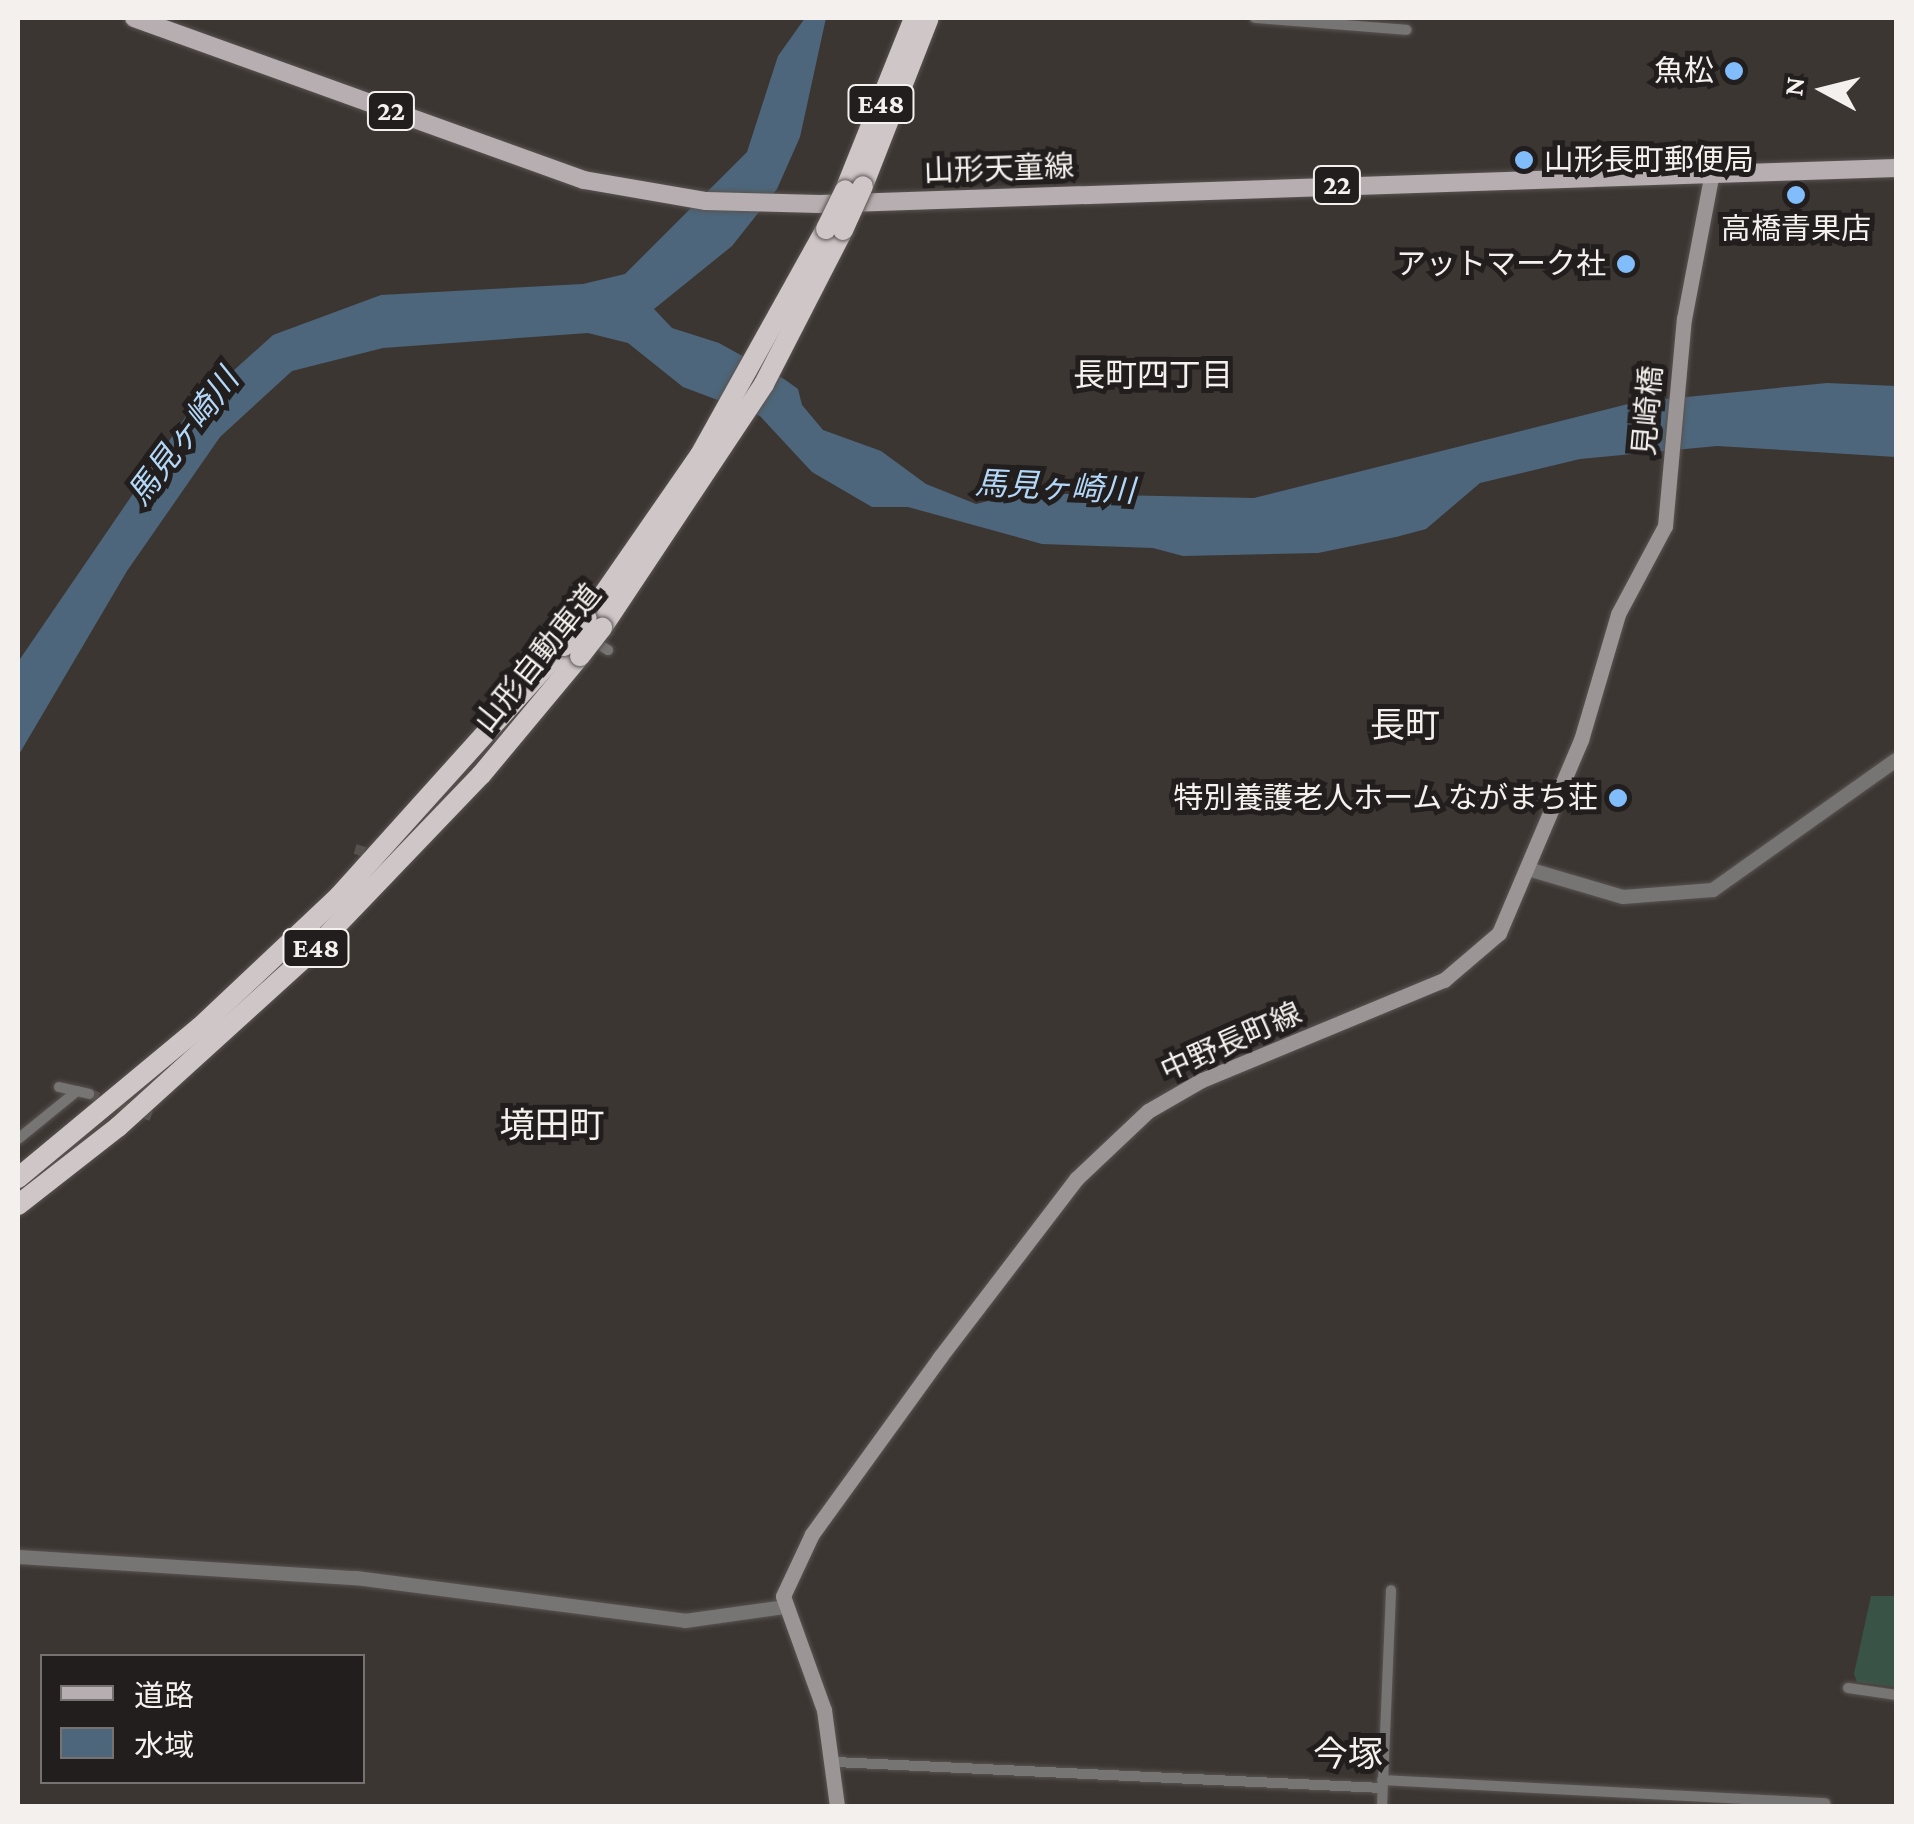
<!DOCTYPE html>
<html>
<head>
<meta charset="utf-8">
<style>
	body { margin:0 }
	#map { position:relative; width:1914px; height:1824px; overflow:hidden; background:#3c3633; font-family:"Crimson Pro","Noto Sans JP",serif }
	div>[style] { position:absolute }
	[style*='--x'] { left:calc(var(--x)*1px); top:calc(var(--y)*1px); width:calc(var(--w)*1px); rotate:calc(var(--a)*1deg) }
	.green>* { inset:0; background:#3a5347 }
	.water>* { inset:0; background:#4d667b }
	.minor-tunnel>* { height:10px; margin-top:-5px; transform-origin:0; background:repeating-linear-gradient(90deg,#58524f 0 10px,transparent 0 15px) }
	.roads { filter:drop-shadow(0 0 2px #595451) drop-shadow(0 0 2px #595451) }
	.minor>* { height:10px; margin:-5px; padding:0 5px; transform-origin:5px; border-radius:5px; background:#777474 }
	.tertiary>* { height:14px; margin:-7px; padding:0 7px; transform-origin:7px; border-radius:7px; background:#777474 }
	.secondary>* { height:15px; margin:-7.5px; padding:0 7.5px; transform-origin:7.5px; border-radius:7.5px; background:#9b9596 }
	.primary>* { height:18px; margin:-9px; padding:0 9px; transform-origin:9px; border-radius:9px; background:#b6aeb0 }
	.motorway>* { height:20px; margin:-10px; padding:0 10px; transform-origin:10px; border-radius:10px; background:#cfc6c8 }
	.bridges { filter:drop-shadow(0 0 2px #595451) drop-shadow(0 0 2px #595451) }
	.motorway-bridge>* { height:20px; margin:-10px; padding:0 10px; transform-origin:10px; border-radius:10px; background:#cfc6c8 }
	.dots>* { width:28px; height:28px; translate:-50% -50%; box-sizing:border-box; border:5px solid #211e1d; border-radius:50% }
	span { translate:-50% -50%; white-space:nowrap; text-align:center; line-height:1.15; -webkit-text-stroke:10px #211e1d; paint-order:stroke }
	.shield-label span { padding:2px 8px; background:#211e1d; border:2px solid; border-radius:8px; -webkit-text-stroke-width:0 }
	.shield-label { font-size:28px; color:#f4f0ee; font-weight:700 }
	.poi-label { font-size:30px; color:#f4f0ee }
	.right { translate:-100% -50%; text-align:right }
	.left { translate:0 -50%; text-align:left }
	.street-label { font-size:30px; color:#f4f0ee }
	.neighbourhood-label { font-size:32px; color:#f4f0ee }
	.water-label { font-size:32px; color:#b2d7f8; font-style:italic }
	.quarter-label { font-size:35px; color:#f4f0ee }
	.frame { position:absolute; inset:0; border:20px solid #f4f0ee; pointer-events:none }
	.legend { position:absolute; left:40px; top:1654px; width:325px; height:130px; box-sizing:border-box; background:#211e1d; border:2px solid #757271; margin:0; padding:12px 18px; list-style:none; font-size:30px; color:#f4f0ee }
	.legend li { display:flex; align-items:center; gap:20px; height:50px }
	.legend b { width:50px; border:2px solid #757271 }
	.north { position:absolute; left:1774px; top:40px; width:100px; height:100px; -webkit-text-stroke:8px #211e1d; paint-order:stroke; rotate:277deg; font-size:28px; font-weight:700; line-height:40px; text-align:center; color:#f4f0ee }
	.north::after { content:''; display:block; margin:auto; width:35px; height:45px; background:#f4f0ee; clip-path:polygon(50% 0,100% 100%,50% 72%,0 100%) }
</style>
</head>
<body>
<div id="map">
	<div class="green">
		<div style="clip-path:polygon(1871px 1596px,1896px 1596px,1896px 1687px,1857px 1682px,1854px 1674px)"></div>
	</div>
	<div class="water">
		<div style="clip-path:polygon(805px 18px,826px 18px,800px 137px,777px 189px,732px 246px,654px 309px,672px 328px,719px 343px,784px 379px,798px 389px,802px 405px,823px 430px,881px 451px,926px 484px,976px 504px,1020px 493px,1254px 498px,1636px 402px,1827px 383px,1896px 386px,1896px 457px,1717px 446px,1580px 459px,1480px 483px,1426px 529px,1396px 537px,1318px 553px,1183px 556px,1153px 548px,1042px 544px,908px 507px,872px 507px,812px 472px,760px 416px,683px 387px,628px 343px,588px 333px,383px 348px,292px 371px,220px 437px,127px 571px,18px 756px,18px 662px,191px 409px,273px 335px,381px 295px,583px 284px,625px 274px,747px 152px,778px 56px)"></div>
	</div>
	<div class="minor-tunnel">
		<div style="--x:560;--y:619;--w:20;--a:33"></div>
		<div style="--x:355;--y:849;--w:24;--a:17"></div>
		<div style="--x:89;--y:1094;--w:66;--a:19.5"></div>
	</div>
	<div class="roads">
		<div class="minor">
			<div style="--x:1255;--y:18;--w:152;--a:4.5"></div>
			<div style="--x:603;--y:647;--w:6;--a:31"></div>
			<div style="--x:59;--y:1087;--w:31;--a:13"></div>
			<div style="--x:18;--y:1139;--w:76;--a:-39.1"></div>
			<div style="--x:1848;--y:1688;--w:49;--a:8.3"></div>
			<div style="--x:835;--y:1762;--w:548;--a:2.72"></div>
			<div style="--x:1382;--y:1780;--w:444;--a:3"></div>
			<div style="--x:1382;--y:1806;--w:216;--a:-87.6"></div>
		</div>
		<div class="tertiary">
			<div style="--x:1528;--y:869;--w:99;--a:16.4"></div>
			<div style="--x:1623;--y:897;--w:90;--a:-4.4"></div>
			<div style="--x:1713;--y:890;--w:224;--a:-35.4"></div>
			<div style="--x:18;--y:1557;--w:339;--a:3.6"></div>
			<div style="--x:356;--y:1578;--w:332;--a:7.4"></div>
			<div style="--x:685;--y:1621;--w:100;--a:-8"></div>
		</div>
		<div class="secondary">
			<div style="--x:837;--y:1806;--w:97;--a:-97.7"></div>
			<div style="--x:824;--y:1710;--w:121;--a:-109.8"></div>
			<div style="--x:783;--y:1596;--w:68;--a:-64.9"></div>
			<div style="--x:812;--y:1534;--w:218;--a:-54.1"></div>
			<div style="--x:940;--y:1357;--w:224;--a:-52.6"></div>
			<div style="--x:1076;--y:1179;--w:99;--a:-43.4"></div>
			<div style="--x:1148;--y:1111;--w:62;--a:-29.9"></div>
			<div style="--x:1202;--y:1080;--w:262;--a:-22.5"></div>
			<div style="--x:1444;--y:980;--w:72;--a:-40.5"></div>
			<div style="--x:1499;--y:933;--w:210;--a:-67"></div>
			<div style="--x:1581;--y:740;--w:131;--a:-73.6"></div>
			<div style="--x:1618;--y:614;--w:100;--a:-61.9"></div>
			<div style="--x:1665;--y:526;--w:208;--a:-84.8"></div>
			<div style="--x:1684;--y:319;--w:150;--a:-79.2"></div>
		</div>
		<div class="primary">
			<div style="--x:134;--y:18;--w:478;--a:19.8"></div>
			<div style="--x:584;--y:180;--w:124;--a:9.8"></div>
			<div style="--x:706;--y:201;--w:114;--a:1.5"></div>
			<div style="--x:820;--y:204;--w:1077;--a:-1.92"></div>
		</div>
		<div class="motorway">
			<div style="--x:863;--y:186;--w:180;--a:-68.6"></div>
			<div style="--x:845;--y:190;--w:185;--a:-68.1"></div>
			<div style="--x:587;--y:618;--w:198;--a:-55.3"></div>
			<div style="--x:700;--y:455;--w:259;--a:-60.9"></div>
			<div style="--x:602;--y:628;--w:293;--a:-56.4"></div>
			<div style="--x:764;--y:384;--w:173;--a:-62.8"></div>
			<div style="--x:18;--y:1178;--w:236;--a:-39.7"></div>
			<div style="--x:200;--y:1027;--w:191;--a:-43.3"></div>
			<div style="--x:339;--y:896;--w:336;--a:-48"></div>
			<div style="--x:18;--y:1205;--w:127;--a:-38"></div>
			<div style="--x:118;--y:1127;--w:263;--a:-42.2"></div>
			<div style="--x:313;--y:950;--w:243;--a:-46.2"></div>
			<div style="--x:481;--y:775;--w:155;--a:-50.2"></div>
		</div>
	</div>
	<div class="bridges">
		<div class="motorway-bridge">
			<div style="--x:826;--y:229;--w:43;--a:-64"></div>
			<div style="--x:843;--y:230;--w:48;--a:-65.6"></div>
			<div style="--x:564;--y:646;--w:36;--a:-51"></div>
			<div style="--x:580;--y:656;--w:36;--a:-52"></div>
		</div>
	</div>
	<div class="dots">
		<div style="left:1734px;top:71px;background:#81bdfa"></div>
		<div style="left:1524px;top:160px;background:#81bdfa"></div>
		<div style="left:1796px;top:195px;background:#81bdfa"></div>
		<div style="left:1626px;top:264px;background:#81bdfa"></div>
		<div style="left:1618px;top:798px;background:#81bdfa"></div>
	</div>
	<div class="shield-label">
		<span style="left:881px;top:104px">E48</span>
		<span style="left:391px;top:111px">22</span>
		<span style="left:1337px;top:185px">22</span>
		<span style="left:316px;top:948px">E48</span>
	</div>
	<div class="poi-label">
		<span class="right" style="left:1714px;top:71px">魚松</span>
		<span class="left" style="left:1544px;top:160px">山形長町郵便局</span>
		<span style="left:1796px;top:229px">高橋青果店</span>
		<span class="right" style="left:1606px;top:264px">アットマーク社</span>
		<span class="right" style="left:1598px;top:798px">特別養護老人ホーム ながまち荘</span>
	</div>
	<div class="street-label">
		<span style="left:999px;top:169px;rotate:-2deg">山形天童線</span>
		<span style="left:1648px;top:411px;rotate:-85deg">見崎橋</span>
		<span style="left:538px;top:658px;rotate:-51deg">山形自動車道</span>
		<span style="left:1231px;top:1042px;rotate:-24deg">中野長町線</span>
	</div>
	<div class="neighbourhood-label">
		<span style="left:1153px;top:375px">長町四丁目</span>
	</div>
	<div class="water-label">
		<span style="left:183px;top:437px;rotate:-53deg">馬見ヶ崎川</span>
		<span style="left:1055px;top:487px;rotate:3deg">馬見ヶ崎川</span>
	</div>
	<div class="quarter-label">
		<span style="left:1405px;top:726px">長町</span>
		<span style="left:552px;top:1126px">境田町</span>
		<span style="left:1348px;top:1755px">今塚</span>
	</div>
	<div class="frame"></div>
	<ul class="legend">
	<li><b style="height:12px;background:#b6aeb0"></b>道路</li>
	<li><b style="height:28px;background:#4d667b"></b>水域</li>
	</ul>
	<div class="north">N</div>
</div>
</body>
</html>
